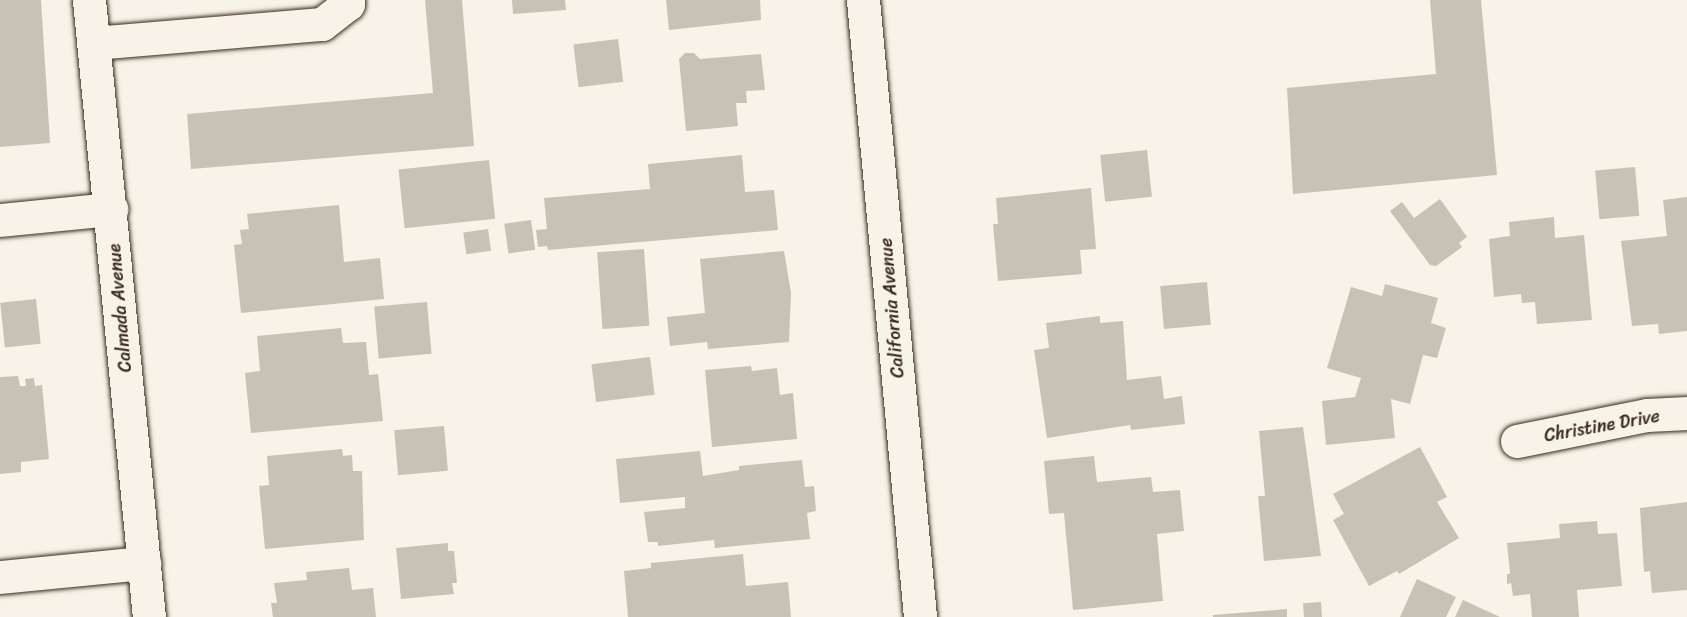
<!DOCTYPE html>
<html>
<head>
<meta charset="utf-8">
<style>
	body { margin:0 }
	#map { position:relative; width:1687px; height:617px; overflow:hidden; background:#f7f3e8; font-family:Sriracha,sans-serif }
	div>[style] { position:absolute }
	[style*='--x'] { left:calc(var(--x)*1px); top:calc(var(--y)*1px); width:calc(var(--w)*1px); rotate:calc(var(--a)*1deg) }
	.building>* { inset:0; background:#c8c1b6; transform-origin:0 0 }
	.roads { filter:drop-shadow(0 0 2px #3b2a1e) drop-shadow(0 0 2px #3b2a1e) }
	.minor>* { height:33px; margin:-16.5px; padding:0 16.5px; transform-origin:16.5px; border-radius:16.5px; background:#f7f3e8 }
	span { translate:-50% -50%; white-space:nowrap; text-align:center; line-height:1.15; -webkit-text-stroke:4.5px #f7f3e8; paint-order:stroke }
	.street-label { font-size:18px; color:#3b2a1e }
</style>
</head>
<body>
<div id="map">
	<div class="building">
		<div style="clip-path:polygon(0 0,41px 0,50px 143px,0 147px)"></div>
		<div style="clip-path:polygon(425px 0,462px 0,474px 146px,191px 169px,187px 114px,433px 93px)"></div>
		<div style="clip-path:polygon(512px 0,565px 0,566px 10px,513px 14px)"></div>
		<div style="clip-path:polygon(666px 0,760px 0,761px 20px,669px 30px)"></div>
		<div style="clip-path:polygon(1430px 0,1481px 0,1497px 175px,1293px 194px,1287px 88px,1436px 74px)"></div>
		<div style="left:618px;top:39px;width:43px;height:45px;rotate:83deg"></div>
		<div style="clip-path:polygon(685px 53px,694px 53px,700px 59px,761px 54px,765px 90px,746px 91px,747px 103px,736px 103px,738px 126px,686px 131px,679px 59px)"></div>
		<div style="left:1147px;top:150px;width:47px;height:47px;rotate:84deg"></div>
		<div style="clip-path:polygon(742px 155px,745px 192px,774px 190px,778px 230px,548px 250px,547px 246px,538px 247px,536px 230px,547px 229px,544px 198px,650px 189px,648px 164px)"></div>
		<div style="left:489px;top:160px;width:59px;height:91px;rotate:84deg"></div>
		<div style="left:1635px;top:167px;width:49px;height:40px;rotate:85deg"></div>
		<div style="clip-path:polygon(1091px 188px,1096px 249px,1080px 250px,1082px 274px,998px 281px,993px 224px,998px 224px,996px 198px)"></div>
		<div style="clip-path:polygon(1687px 197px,1687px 331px,1659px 334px,1658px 324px,1632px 326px,1621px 241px,1667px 236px,1663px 200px)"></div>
		<div style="clip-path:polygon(1440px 199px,1467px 237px,1459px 243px,1462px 247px,1436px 266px,1430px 265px,1390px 211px,1402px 202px,1414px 218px)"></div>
		<div style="clip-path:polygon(339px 205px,344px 262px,380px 258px,384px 299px,241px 313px,234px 245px,242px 244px,240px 230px,249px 229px,247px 214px)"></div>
		<div style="clip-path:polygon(1554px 217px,1555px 238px,1584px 235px,1592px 320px,1537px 324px,1535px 302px,1522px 303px,1521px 294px,1494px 297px,1489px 239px,1510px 236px,1509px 222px)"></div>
		<div style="left:531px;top:220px;width:30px;height:27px;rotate:82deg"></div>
		<div style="left:488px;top:229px;width:22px;height:25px;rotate:82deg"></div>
		<div style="left:644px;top:249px;width:77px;height:47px;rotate:86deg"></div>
		<div style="clip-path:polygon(784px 251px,791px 293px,789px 342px,708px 349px,707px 342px,670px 346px,667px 317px,705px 313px,700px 259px)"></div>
		<div style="left:1207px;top:282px;width:43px;height:47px;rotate:85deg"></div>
		<div style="clip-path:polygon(1385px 284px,1438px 298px,1431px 323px,1446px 328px,1437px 358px,1423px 355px,1410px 404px,1391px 399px,1395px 438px,1326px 445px,1322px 401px,1355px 397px,1361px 378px,1327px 368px,1351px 287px,1382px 296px)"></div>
		<div style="left:36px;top:299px;width:45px;height:36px;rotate:84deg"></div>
		<div style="left:427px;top:302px;width:52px;height:53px;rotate:85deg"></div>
		<div style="clip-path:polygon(1100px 316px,1100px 323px,1123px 321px,1127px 380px,1161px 376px,1164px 399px,1182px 396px,1185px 424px,1131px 430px,1130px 425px,1047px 438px,1034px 350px,1049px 348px,1046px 323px)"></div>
		<div style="clip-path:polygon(341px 328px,343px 343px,366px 342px,369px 375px,378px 374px,383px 421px,251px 433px,245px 373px,260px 371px,257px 336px)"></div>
		<div style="left:650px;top:357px;width:38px;height:59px;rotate:83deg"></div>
		<div style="clip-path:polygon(751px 366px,752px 371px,777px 368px,780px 395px,793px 393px,797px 439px,712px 447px,705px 370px)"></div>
		<div style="clip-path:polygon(18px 376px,20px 386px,26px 386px,25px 379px,34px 378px,35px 386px,42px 385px,49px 459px,21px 462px,21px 472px,0 474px,0 377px)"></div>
		<div style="left:444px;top:426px;width:45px;height:50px;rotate:85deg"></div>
		<div style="clip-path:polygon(1303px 427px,1321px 556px,1264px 561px,1258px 496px,1265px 496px,1259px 431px)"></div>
		<div style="clip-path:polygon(1420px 447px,1447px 497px,1437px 502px,1459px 538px,1399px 574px,1397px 571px,1369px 586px,1333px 520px,1344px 514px,1333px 494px)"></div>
		<div style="clip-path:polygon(342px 449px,343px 456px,352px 455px,353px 471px,362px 471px,364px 540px,265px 549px,259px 486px,269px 485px,267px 456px)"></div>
		<div style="clip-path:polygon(700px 451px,703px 476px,739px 470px,739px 466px,802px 460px,805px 487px,814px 486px,816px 511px,807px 513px,810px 539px,715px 548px,714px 540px,658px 546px,658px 542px,648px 542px,644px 512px,685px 508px,685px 497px,620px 503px,616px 459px)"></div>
		<div style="clip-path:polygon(1094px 456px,1097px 482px,1151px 477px,1153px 492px,1180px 490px,1184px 531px,1157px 534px,1163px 601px,1073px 610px,1064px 513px,1049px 514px,1044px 461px)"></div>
		<div style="clip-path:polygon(1687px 502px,1687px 590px,1652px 593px,1650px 571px,1644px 572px,1640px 508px)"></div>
		<div style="clip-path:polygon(1597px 521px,1598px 534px,1617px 533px,1622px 586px,1577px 590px,1579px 617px,1532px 617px,1530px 594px,1513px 596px,1511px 583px,1507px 584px,1507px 574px,1510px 574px,1507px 543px,1560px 538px,1559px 524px)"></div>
		<div style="clip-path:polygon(448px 543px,448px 551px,454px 551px,457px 583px,452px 583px,454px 594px,401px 599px,396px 548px)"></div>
		<div style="clip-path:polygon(743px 554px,746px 586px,788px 582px,791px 617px,628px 617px,624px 571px,651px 568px,651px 563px)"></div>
		<div style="clip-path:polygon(349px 568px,352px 590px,373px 588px,376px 617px,273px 617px,271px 603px,277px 603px,274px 583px,307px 580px,306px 572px)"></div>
		<div style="clip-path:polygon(1417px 579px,1456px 597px,1446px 617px,1400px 617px)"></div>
		<div style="clip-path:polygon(1463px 600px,1500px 617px,1455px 617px)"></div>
		<div style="left:1321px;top:602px;width:15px;height:18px;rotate:86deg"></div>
		<div style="clip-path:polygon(1287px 609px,1287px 617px,1213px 617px,1213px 615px)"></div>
	</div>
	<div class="roads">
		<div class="minor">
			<div style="--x:89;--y:0;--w:620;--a:84.45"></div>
			<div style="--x:863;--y:0;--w:620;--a:84.72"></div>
			<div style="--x:94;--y:43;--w:229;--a:-4.8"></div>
			<div style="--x:322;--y:24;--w:33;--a:-38"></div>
			<div style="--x:348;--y:4;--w:4;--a:-90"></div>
			<div style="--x:0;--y:220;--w:112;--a:-5.7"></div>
			<div style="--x:1517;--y:441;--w:133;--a:-11.3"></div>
			<div style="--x:1647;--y:415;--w:40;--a:-2.9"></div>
			<div style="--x:0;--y:577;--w:145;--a:-5.6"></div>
		</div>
	</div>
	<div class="street-label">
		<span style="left:120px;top:308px;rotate:-95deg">Calmada Avenue</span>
		<span style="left:892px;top:308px;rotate:-95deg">California Avenue</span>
		<span style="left:1602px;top:426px;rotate:-10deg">Christine Drive</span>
	</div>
</div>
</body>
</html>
